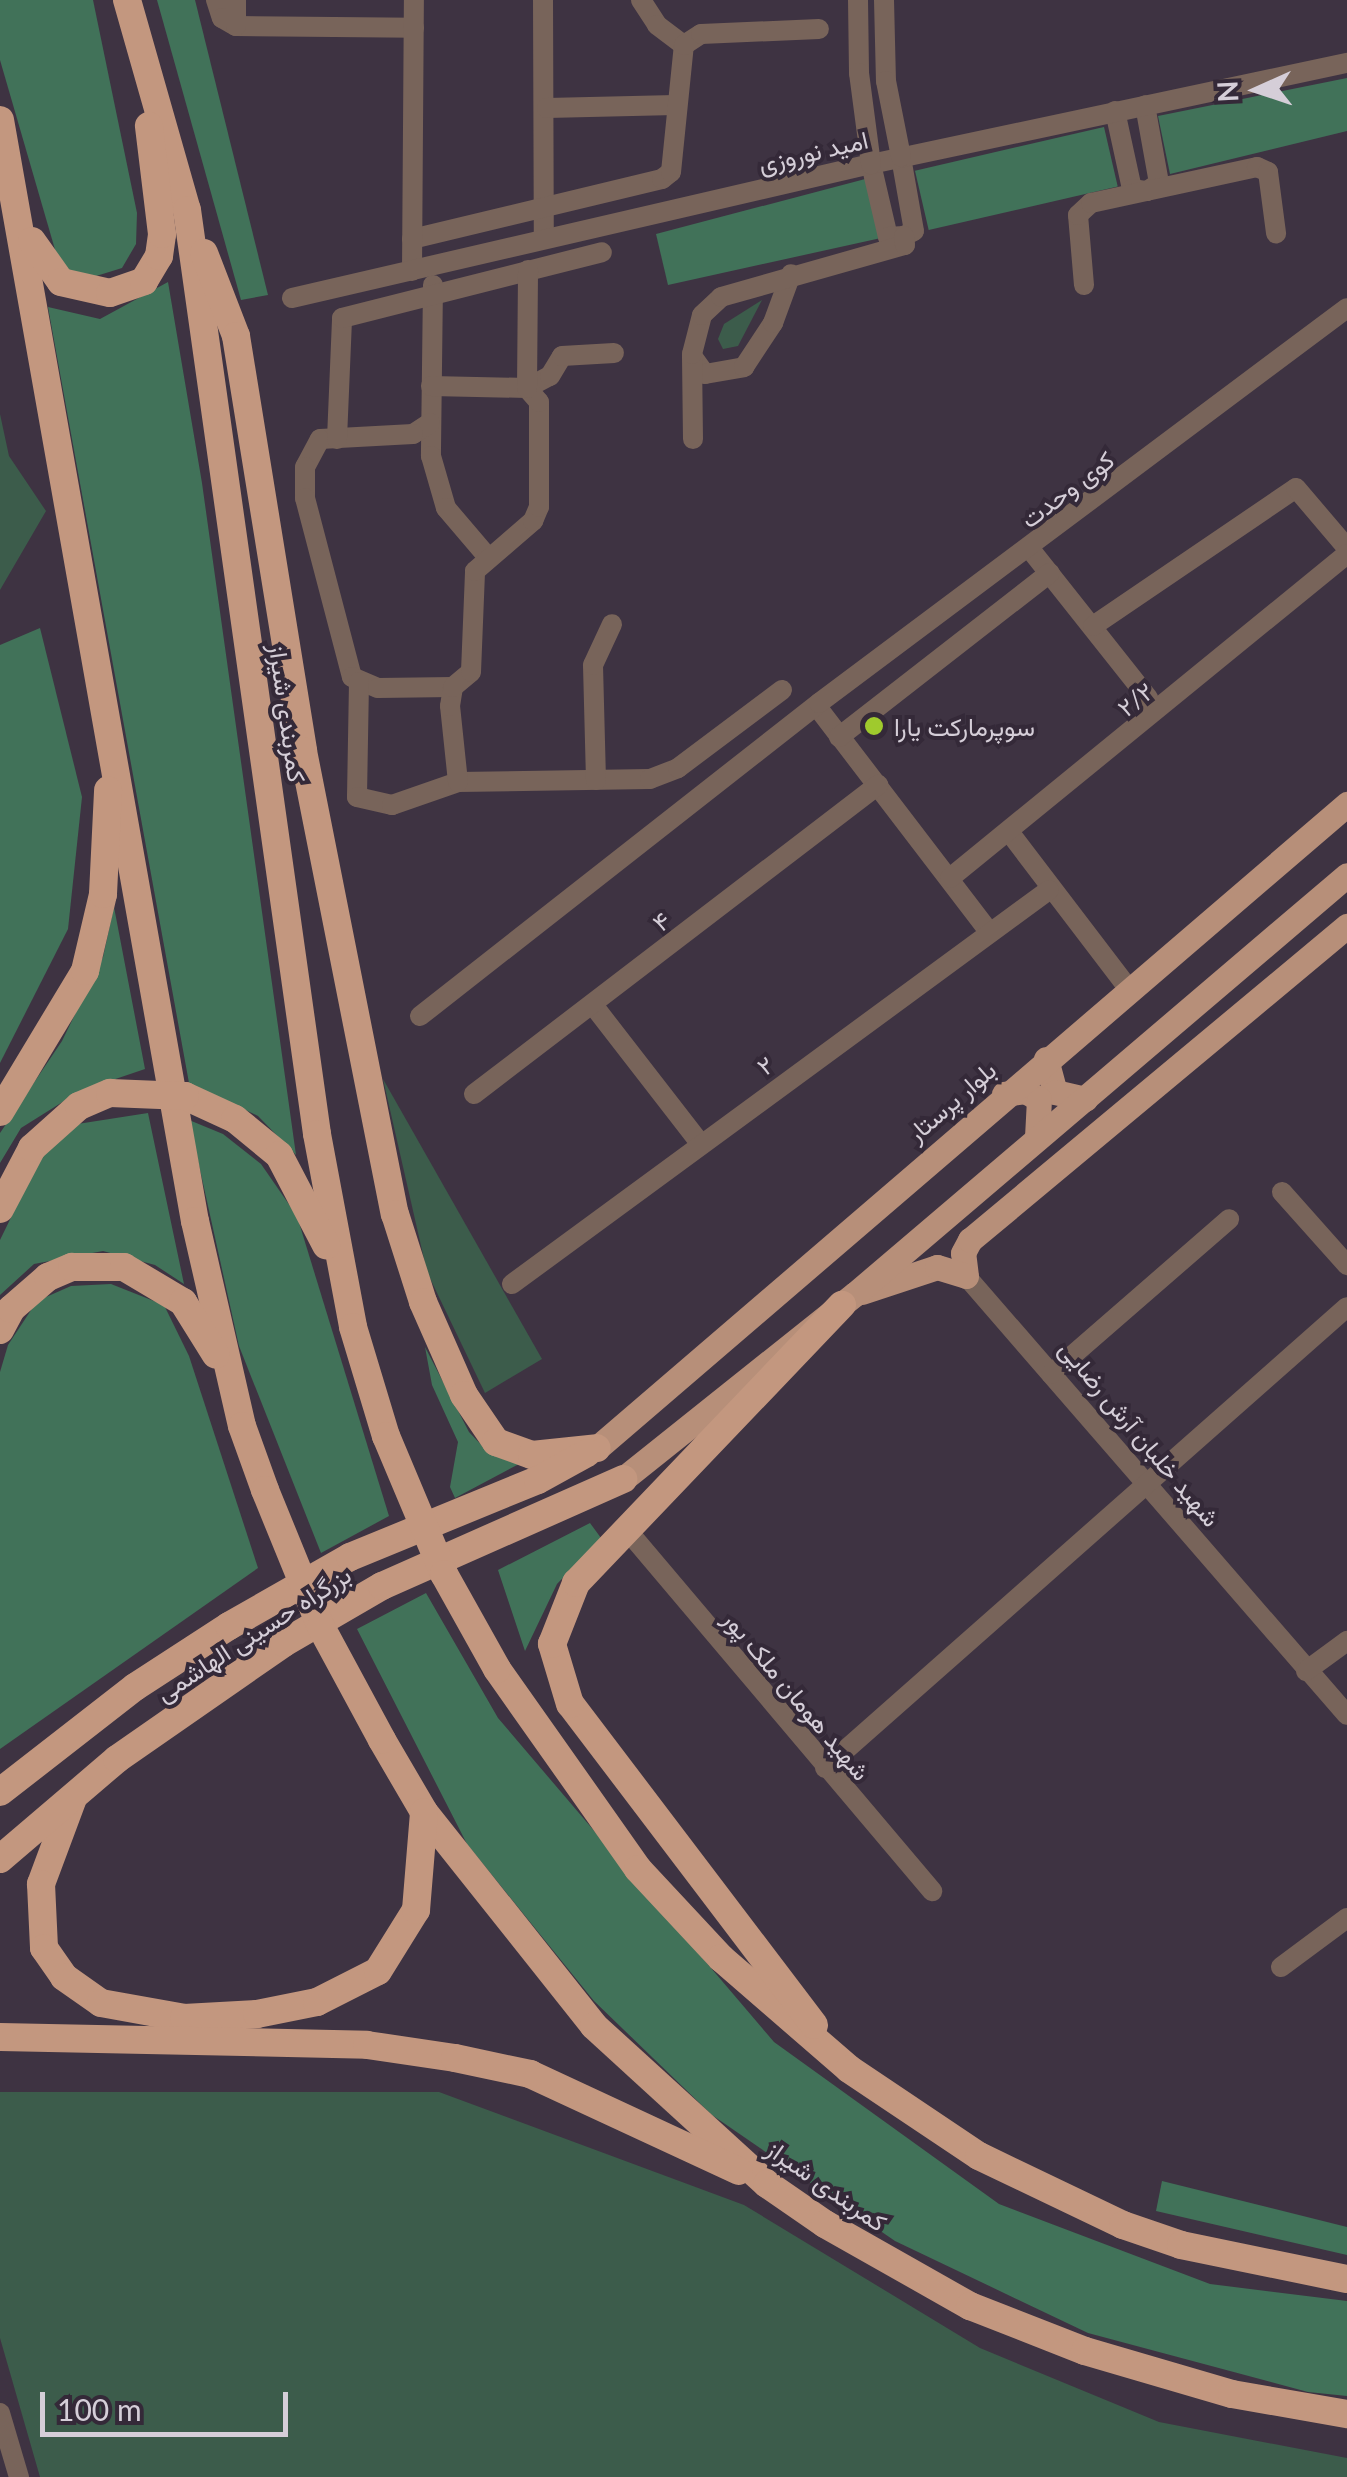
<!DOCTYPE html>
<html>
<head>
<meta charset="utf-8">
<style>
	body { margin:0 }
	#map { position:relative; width:1347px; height:2477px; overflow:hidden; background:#3e3342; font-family:Lato,Vazirmatn,sans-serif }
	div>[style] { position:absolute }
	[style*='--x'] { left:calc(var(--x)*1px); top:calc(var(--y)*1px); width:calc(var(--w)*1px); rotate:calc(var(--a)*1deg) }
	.green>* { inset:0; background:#3c5c4b }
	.forest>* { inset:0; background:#417259; transform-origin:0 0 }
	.minor>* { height:20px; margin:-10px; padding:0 10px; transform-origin:10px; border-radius:10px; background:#78645a }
	.tertiary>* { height:20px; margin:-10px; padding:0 10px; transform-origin:10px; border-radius:10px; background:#78645a }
	.primary>* { height:25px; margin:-12.5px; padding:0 12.5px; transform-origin:12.5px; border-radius:12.5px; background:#b78f79 }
	.trunk>* { height:28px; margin:-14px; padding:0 14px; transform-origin:14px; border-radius:14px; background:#c3977f }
	.trunk-bridge>* { height:28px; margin:-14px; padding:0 14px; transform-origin:14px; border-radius:14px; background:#c3977f }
	.dots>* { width:28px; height:28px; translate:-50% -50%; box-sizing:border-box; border:5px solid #342938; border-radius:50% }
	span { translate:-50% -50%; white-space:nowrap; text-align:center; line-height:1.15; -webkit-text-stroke:8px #342938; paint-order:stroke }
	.street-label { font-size:25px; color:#d5ced8 }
	.poi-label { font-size:25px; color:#d5ced8 }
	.left { translate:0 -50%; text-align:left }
	.north { position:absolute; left:1207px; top:40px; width:100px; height:100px; -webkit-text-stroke:8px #342938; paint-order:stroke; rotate:267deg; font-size:28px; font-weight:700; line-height:40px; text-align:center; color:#d5ced8 }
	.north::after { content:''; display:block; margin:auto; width:35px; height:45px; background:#d5ced8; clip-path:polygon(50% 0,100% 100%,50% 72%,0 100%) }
	.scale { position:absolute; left:40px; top:2392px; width:248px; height:45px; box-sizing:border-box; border:5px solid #d5ced8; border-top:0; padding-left:12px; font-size:30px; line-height:35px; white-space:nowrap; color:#d5ced8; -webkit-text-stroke:8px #342938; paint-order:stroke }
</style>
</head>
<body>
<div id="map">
	<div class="green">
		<div style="clip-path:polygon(762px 300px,738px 346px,723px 349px,718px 339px,724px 324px)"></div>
		<div style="clip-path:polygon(0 414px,9px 456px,46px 511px,0 590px)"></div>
		<div style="clip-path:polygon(383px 1079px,542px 1359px,485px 1393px,427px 1272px)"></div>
		<div style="clip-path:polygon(0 2092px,439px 2092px,744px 2205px,980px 2348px,1159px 2422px,1347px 2458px,1347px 2477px,40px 2477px,0 2338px)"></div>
	</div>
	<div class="forest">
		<div style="clip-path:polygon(0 0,93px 0,137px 213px,136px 244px,122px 268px,93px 277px,70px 272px,56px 253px,0 60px)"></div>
		<div style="clip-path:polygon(157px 0,195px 0,268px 295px,241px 300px)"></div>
		<div style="clip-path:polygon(1347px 78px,1347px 131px,1170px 174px,1158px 116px)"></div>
		<div style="left:1104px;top:127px;width:61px;height:194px;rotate:77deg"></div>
		<div style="clip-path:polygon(869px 178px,881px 238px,668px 285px,656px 234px)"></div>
		<div style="clip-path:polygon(168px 282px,202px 483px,296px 1155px,258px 1116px,189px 1083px,48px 307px,100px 319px)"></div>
		<div style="clip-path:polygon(40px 628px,82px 797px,68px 929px,0 1063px,0 645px)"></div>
		<div style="clip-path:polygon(114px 907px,145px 1069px,80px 1091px,21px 1128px,0 1163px,0 1133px,62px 1041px,103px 957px)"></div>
		<div style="clip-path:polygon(148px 1113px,184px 1284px,155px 1265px,103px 1251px,34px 1264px,0 1295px,0 1240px,44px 1150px,71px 1125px)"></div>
		<div style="clip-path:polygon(189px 1120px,223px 1134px,261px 1164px,297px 1216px,389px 1516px,321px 1553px,239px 1346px)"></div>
		<div style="clip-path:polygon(111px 1284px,164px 1305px,189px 1356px,258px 1568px,0 1749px,0 1372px,8px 1345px,37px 1301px,71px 1286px)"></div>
		<div style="clip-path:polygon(425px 1347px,469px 1432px,489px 1453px,519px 1464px,455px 1498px,450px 1487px,458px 1442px,432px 1385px)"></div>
		<div style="clip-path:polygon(590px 1523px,601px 1538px,557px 1584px,525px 1651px,498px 1570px)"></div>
		<div style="clip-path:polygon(426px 1593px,498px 1718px,774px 2042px,999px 2204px,1210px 2284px,1347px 2301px,1347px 2396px,1308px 2392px,1088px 2333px,895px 2241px,712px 2115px,594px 2001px,467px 1844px,357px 1629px)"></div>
		<div style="clip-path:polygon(1162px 2181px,1347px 2227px,1347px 2255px,1156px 2211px)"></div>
	</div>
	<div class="minor">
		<div style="--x:216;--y:0;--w:19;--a:72"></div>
		<div style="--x:222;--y:18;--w:16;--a:30"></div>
		<div style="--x:236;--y:26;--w:178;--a:0.6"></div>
		<div style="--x:543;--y:0;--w:237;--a:89.8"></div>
		<div style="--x:641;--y:0;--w:30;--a:57"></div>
		<div style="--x:657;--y:25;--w:34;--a:37"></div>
		<div style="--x:236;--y:26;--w:26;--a:-90"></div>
		<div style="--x:547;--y:108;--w:128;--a:-1.3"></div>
		<div style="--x:1115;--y:111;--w:80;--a:77.7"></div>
		<div style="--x:1132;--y:189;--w:15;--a:8"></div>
		<div style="--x:1147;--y:191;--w:14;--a:-34"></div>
		<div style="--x:1159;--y:183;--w:79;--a:-100.2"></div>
		<div style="--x:871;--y:164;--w:75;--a:76.9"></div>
		<div style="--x:888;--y:237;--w:16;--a:-4"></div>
		<div style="--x:904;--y:236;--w:11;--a:-27"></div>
		<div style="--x:914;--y:231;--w:75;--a:-100"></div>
		<div style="--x:412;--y:239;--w:257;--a:-13.5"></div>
		<div style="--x:662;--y:179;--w:11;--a:-38"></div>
		<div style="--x:671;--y:172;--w:128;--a:-84.2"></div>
		<div style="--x:684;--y:45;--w:20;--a:-33"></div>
		<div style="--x:701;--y:34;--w:118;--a:-2.4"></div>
		<div style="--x:412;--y:271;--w:271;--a:-89.6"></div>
		<div style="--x:433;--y:285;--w:171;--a:90.7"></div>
		<div style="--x:431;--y:456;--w:54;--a:73.9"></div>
		<div style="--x:446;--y:508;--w:63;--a:49.5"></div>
		<div style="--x:1084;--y:285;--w:70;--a:-94.9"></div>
		<div style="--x:1078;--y:215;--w:18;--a:-43"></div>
		<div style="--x:1091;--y:203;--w:170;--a:-12.2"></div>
		<div style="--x:1257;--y:167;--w:12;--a:24"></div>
		<div style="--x:1268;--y:172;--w:62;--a:82.5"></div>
		<div style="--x:292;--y:298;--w:594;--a:-13.03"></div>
		<div style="--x:871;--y:164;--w:487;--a:-12"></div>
		<div style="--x:692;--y:356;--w:22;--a:54"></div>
		<div style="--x:705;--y:374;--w:40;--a:-10"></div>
		<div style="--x:744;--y:367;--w:53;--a:-56.6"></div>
		<div style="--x:773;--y:323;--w:52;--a:-69.8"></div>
		<div style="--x:431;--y:386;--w:96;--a:1.2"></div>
		<div style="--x:527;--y:388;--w:26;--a:-28"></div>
		<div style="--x:550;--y:376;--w:23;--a:-59"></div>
		<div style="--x:562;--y:356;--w:52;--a:-3.3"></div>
		<div style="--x:430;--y:423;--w:20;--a:147"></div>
		<div style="--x:413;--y:434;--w:93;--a:176.9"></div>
		<div style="--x:320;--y:439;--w:32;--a:118"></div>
		<div style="--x:305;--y:467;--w:31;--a:90"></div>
		<div style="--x:305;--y:498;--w:185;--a:75.3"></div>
		<div style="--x:352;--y:677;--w:28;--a:23"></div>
		<div style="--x:378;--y:688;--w:75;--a:-0.8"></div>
		<div style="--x:337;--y:439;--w:121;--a:-87.6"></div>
		<div style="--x:342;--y:318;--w:268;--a:-14.2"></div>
		<div style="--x:693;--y:439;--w:85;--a:-90.7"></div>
		<div style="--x:692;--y:354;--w:40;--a:-75.6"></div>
		<div style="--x:702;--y:315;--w:26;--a:-43"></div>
		<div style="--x:721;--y:297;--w:191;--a:-15.8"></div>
		<div style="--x:905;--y:245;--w:9;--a:-96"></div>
		<div style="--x:1030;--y:549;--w:190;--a:51.6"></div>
		<div style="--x:1093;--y:626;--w:245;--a:-34.2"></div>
		<div style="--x:1296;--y:488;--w:79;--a:49.6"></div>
		<div style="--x:359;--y:682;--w:115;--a:91"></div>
		<div style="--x:357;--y:797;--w:36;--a:13"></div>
		<div style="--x:392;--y:805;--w:70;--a:-19.2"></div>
		<div style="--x:458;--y:782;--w:192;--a:-0.9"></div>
		<div style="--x:650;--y:779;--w:30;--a:-21"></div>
		<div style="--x:678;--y:768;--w:130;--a:-36.9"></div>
		<div style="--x:818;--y:708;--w:282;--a:52.6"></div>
		<div style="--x:839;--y:737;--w:267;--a:-37.9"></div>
		<div style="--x:596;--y:780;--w:115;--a:-91.5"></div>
		<div style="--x:593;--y:665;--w:45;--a:-65.1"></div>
		<div style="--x:458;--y:782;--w:76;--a:-96"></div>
		<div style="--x:450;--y:706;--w:19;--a:-81"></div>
		<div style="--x:453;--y:687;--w:23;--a:-40"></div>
		<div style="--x:471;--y:672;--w:101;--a:-87.7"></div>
		<div style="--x:475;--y:571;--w:77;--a:-40.8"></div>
		<div style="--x:533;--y:521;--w:15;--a:-67"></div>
		<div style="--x:539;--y:507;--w:105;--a:-90"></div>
		<div style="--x:539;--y:402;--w:18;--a:-131"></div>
		<div style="--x:527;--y:388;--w:118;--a:-89.5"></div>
		<div style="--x:1010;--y:833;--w:195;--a:52.7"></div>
		<div style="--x:950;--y:878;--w:512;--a:-39.22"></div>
		<div style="--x:593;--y:1005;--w:175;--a:52.2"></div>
		<div style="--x:420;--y:1016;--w:507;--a:-38.11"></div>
		<div style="--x:819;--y:703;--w:659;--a:-36.8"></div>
		<div style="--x:474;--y:1094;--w:509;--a:-37.41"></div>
		<div style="--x:1282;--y:1192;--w:98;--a:48.3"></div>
		<div style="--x:966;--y:1276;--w:581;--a:49.05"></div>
		<div style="--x:512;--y:1284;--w:666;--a:-36.27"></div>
		<div style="--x:1051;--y:1374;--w:236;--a:-41"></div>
		<div style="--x:627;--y:1530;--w:473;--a:49.8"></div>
		<div style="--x:1306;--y:1671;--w:51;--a:-36.2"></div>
		<div style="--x:825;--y:1768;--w:696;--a:-41.45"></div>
		<div style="--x:1281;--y:1967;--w:82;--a:-36.6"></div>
		<div style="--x:0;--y:2413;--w:67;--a:73.5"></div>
	</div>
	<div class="tertiary">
		<div style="--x:858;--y:0;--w:73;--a:89.2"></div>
		<div style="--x:859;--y:73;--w:92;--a:82.5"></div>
		<div style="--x:884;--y:0;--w:81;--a:88.6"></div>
		<div style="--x:886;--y:81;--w:77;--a:78.8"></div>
	</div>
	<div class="primary">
		<div style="--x:1046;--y:1059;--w:34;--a:75"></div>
		<div style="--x:1055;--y:1092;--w:31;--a:13"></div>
		<div style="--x:1004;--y:1094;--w:21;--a:-8"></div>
		<div style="--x:1025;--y:1091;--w:16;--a:30"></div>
		<div style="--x:1039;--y:1099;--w:38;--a:93"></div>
		<div style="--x:966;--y:1276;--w:23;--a:-97"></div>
		<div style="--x:963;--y:1253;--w:15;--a:-62"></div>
		<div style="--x:970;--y:1240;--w:491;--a:-39.8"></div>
		<div style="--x:862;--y:1292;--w:79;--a:-18.4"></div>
		<div style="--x:937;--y:1267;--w:30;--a:17"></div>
		<div style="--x:597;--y:1448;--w:989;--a:-40.65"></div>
		<div style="--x:623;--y:1479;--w:297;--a:-38.6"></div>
		<div style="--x:855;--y:1294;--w:646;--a:-40.42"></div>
	</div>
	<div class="trunk">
		<div style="--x:127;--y:0;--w:218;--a:74.1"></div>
		<div style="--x:187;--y:210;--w:933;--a:81.99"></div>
		<div style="--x:317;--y:1134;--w:196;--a:79.4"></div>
		<div style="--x:353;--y:1327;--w:114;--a:73.2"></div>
		<div style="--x:0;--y:120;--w:1118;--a:79.96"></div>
		<div style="--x:195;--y:1221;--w:210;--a:77.1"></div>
		<div style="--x:242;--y:1426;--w:68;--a:70.2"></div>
		<div style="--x:32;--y:241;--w:50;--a:54.7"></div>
		<div style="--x:61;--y:282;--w:50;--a:12.7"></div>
		<div style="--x:110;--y:293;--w:36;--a:-19"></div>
		<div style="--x:144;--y:281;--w:29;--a:-59"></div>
		<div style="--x:159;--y:256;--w:22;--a:-82"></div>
		<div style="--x:162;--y:234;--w:109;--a:-96.9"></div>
		<div style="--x:204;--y:253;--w:89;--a:68.9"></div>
		<div style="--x:236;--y:336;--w:420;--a:80.8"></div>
		<div style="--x:303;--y:751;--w:472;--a:78.8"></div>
		<div style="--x:395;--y:1214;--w:92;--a:72.3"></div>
		<div style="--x:423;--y:1302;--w:102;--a:66.2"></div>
		<div style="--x:464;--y:1395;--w:57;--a:55.8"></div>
		<div style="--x:496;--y:1442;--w:38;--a:20"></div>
		<div style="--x:532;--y:1455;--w:65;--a:-6.1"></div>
		<div style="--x:185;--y:1096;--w:55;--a:24.7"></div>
		<div style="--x:235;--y:1119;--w:57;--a:39.3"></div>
		<div style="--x:279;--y:1155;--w:102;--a:62.4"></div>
		<div style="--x:0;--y:1112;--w:165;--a:-58.9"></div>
		<div style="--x:85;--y:971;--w:79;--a:-76.8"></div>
		<div style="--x:103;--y:894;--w:104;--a:-87.2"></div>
		<div style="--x:0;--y:1209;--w:69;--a:-62.3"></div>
		<div style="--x:32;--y:1148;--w:63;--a:-41.8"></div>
		<div style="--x:79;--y:1106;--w:34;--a:-23"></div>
		<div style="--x:0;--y:1330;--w:24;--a:-62"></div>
		<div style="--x:11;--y:1309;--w:49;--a:-40.9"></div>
		<div style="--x:48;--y:1277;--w:26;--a:-23"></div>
		<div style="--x:72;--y:1267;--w:52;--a:0"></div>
		<div style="--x:124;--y:1267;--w:69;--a:30.7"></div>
		<div style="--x:183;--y:1302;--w:62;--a:58.1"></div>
		<div style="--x:497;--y:1669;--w:245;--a:54.8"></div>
		<div style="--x:638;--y:1869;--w:122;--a:47"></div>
		<div style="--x:721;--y:1958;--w:169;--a:40.9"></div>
		<div style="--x:849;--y:2069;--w:156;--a:33.8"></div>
		<div style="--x:979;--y:2156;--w:160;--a:25.6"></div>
		<div style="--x:1123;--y:2225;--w:61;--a:19"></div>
		<div style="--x:1181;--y:2245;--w:169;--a:11.6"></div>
		<div style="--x:382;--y:1740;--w:83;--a:59.7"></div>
		<div style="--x:424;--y:1812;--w:273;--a:51.5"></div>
		<div style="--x:594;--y:2026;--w:234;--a:42.4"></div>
		<div style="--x:767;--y:2184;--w:70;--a:34.6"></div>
		<div style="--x:825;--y:2224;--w:167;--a:29.5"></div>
		<div style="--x:970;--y:2306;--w:123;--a:21.4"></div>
		<div style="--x:1085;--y:2351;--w:153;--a:16.3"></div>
		<div style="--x:1232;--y:2394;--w:117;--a:9.9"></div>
		<div style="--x:0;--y:1792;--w:171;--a:-37.9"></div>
		<div style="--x:135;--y:1687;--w:112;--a:-33"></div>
		<div style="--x:229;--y:1626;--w:139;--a:-29.7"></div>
		<div style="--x:350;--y:1557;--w:203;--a:-22.3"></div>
		<div style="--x:538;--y:1480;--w:56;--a:-28.9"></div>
		<div style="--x:73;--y:1798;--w:92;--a:110.4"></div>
		<div style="--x:41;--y:1884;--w:64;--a:87.3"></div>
		<div style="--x:44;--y:1948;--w:35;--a:55"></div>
		<div style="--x:64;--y:1977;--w:45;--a:35.1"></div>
		<div style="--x:101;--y:2003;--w:84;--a:10.2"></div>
		<div style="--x:184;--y:2018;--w:73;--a:-3.1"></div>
		<div style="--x:257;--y:2014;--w:61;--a:-11.3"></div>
		<div style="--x:317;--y:2002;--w:68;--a:-26.9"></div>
		<div style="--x:378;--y:1971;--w:72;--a:-58.1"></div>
		<div style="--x:416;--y:1910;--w:98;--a:-85.3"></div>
		<div style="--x:0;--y:1859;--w:154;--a:-40.5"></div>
		<div style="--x:117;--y:1759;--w:203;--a:-34.8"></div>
		<div style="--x:284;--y:1643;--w:113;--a:-30.2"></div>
		<div style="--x:382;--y:1586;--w:264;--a:-23.9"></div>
		<div style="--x:814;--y:2025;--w:403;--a:-127.2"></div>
		<div style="--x:570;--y:1704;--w:63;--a:-106.7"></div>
		<div style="--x:552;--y:1644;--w:66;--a:-68.5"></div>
		<div style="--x:576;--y:1583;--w:385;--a:-46.3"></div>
		<div style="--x:0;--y:2037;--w:367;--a:1.2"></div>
		<div style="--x:367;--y:2045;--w:89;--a:8.4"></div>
		<div style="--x:455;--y:2058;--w:77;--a:12"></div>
		<div style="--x:530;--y:2074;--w:230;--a:24.9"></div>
	</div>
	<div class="trunk-bridge">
		<div style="--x:110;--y:1093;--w:75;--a:2.3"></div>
		<div style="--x:386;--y:1436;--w:150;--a:67.2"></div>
		<div style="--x:444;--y:1574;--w:109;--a:60.8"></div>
		<div style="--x:265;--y:1490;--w:148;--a:67.8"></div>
		<div style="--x:321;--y:1627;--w:128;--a:61.6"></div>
	</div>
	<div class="dots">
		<div style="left:874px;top:726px;background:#9fca2d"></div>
	</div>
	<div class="street-label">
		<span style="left:813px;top:151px;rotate:-13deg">امید نوروزی</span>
		<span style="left:1067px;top:489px;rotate:-37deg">کوی وحدت</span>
		<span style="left:1135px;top:699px;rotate:-39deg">۲/۲</span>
		<span style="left:288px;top:713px;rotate:82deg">کمربندی شیراز</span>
		<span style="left:661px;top:921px;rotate:-38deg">۴</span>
		<span style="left:765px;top:1065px;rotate:-36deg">۲</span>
		<span style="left:951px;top:1101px;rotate:-41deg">بلوار پرستار</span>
		<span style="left:1140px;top:1433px;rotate:50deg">شهید خلبان آرش رضایی</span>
		<span style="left:253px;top:1633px;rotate:-33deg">بزرگراه حسینی الهاشمی</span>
		<span style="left:797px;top:1695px;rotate:50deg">شهید هومان ملک پور</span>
		<span style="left:827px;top:2185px;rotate:35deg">کمربندی شیراز</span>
	</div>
	<div class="poi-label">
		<span class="left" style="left:894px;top:726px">سوپرمارکت یارا</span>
	</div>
	<div class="north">N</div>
	<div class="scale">100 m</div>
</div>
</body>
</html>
